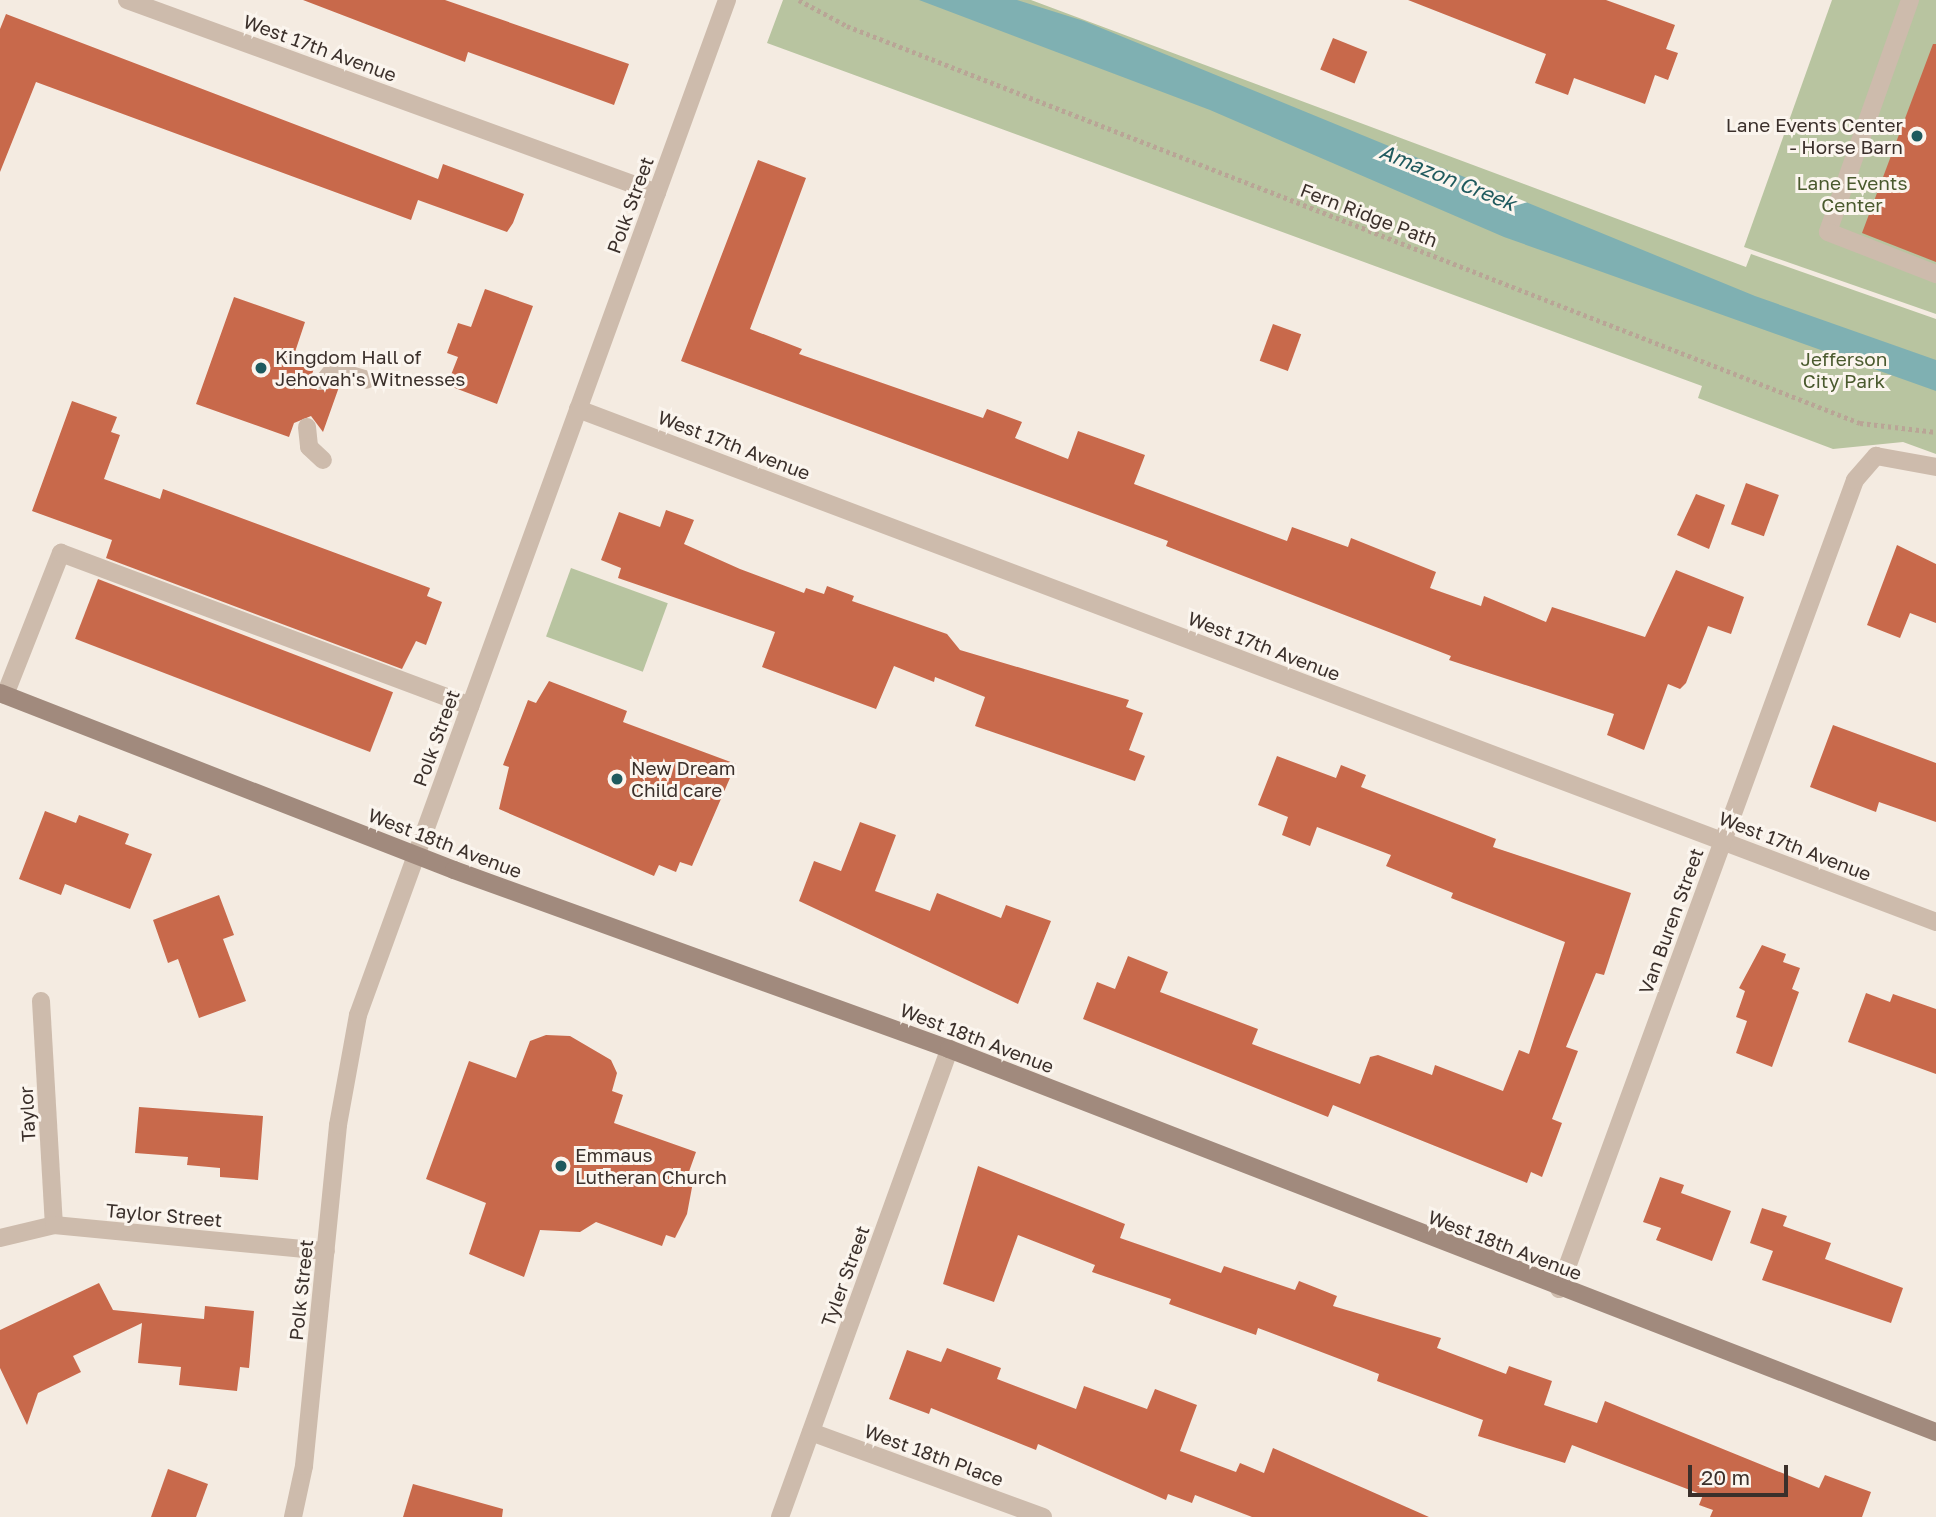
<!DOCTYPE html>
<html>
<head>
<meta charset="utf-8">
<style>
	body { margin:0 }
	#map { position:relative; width:1936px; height:1517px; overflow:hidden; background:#f4ebe1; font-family:"Golos Text",sans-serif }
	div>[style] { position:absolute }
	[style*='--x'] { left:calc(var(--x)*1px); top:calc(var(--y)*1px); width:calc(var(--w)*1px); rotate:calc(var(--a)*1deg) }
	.green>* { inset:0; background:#b8c4a0; transform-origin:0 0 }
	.water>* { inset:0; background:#7fb0b2 }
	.building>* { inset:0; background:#c8694b; transform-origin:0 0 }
	.path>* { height:4.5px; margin-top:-2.25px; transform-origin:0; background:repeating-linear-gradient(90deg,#b9a596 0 3.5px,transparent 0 7px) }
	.service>* { height:18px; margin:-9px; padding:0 9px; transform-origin:9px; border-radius:9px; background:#cdbbac }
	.minor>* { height:18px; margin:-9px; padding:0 9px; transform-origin:9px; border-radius:9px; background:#cdbbac }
	.tertiary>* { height:18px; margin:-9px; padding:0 9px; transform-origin:9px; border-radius:9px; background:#cdbbac }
	.secondary>* { height:18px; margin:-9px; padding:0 9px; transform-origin:9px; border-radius:9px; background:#a18a7d }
	.dots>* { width:19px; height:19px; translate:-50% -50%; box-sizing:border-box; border:4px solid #fbf5ee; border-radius:50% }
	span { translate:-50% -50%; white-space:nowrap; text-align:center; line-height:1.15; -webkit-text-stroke:6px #fbf5ee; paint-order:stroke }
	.street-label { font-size:19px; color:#3b302b }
	.poi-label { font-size:19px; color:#3b302b }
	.right { translate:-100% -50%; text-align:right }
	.left { translate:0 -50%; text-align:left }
	.park-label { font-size:19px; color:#4a5a2e }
	.water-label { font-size:21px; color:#1f5a5e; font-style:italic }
	.scale { position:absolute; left:1688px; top:1465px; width:100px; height:32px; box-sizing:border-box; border:4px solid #3b302b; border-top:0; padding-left:9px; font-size:21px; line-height:24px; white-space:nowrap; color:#3b302b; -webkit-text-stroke:5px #fbf5ee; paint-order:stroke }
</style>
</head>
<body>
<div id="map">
	<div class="green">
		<div style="clip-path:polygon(783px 0,1031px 0,1746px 267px,1751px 254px,1936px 319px,1936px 454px,1903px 442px,1833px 449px,1698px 398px,1702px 386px,767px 43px)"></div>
		<div style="clip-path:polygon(1832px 0,1936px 0,1936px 314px,1744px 247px)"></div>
		<div style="left:571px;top:568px;width:103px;height:73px;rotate:20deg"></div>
	</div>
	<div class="water">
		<div style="clip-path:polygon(919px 0,1017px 0,1084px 21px,1755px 296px,1936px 360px,1936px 391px,1504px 237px,1210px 110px)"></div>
	</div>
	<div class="building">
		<div style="clip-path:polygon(303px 0,445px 0,629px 64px,614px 105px,468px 52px,465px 62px)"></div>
		<div style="clip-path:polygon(1408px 0,1606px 0,1675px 25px,1666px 49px,1678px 53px,1668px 80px,1655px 75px,1645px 104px,1574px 78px,1568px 95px,1535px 83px,1546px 54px)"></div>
		<div style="clip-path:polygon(6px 14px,438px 179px,443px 164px,524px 194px,513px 223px,507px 232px,418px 200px,411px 220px,36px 82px,0 172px,0 29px)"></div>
		<div style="left:1333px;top:38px;width:37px;height:34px;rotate:22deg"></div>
		<div style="clip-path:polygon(1933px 44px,1936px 44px,1936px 262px,1862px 233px)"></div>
		<div style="clip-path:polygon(758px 160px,806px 178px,750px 329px,802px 349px,799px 354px,983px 418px,987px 409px,1022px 422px,1015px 438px,1068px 459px,1078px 431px,1145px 455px,1134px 484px,1287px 541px,1292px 527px,1348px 547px,1351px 538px,1436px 572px,1430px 588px,1481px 606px,1484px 596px,1546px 622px,1552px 607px,1645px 637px,1676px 570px,1744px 597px,1731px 634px,1708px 626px,1686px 683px,1680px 689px,1668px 684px,1644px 750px,1607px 735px,1614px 714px,1449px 660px,1451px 656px,1166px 546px,1168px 541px,681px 361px)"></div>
		<div style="clip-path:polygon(485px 289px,533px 306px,497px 404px,447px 385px,458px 357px,447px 353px,458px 323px,471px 327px)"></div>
		<div style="clip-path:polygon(234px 297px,305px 322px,295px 352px,317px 360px,311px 377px,317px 390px,339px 387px,323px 432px,311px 416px,294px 423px,289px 437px,196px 404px)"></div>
		<div style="left:1273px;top:324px;width:30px;height:39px;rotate:20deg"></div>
		<div style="clip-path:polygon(72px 401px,117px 417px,111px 432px,120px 435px,104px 479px,160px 499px,163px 489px,430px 588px,427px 596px,442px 602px,426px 645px,416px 641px,402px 669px,106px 558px,112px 540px,32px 511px)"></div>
		<div style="left:1746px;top:483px;width:35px;height:44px;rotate:20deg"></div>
		<div style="clip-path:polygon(1696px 494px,1725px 505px,1709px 549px,1677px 535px)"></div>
		<div style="clip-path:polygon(666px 510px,694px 520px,684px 544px,740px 569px,804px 593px,806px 588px,824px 594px,827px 586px,854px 596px,852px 601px,947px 634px,960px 650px,1129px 700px,1126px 707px,1143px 713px,1129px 750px,1145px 756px,1135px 781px,975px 726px,985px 697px,935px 677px,934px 682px,894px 666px,876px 709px,762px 667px,775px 632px,618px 578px,621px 568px,601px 560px,619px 512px,660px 527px)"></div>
		<div style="clip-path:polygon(1897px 545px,1936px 564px,1936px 623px,1910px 613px,1900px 638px,1867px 625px)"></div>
		<div style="left:98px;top:579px;width:316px;height:64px;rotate:21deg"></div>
		<div style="clip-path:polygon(549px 681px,627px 711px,623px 722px,736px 764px,692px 866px,680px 862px,676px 872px,659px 865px,654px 876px,499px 809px,509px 767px,503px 765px,528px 700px,536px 703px)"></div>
		<div style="clip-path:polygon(1833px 725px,1936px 763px,1936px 822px,1879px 802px,1876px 812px,1810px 787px)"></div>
		<div style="clip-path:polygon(1277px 756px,1336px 778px,1341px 765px,1366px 775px,1361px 787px,1496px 839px,1493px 847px,1631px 893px,1604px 975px,1596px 973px,1566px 1047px,1578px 1051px,1552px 1119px,1562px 1123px,1542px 1177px,1531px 1172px,1527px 1183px,1333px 1105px,1328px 1117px,1083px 1019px,1097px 982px,1115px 989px,1128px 956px,1168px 972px,1160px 992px,1258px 1029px,1252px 1044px,1360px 1084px,1370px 1057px,1378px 1055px,1432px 1075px,1435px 1065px,1503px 1091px,1519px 1050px,1529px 1054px,1565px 942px,1451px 898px,1453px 893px,1386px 866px,1391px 855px,1317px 827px,1310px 846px,1282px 835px,1288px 817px,1258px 805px)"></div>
		<div style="clip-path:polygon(45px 811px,76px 823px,79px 815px,129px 834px,125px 844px,152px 854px,130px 909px,65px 884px,61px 895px,19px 879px)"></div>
		<div style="clip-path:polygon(860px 822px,896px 835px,875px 891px,930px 911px,937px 893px,1001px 918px,1006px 905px,1051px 921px,1018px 1004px,799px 901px,814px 861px,841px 871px)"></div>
		<div style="clip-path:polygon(219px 895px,234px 935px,223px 939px,246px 1001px,199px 1018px,178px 959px,168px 963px,153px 920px)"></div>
		<div style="clip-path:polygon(1762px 945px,1786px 954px,1783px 962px,1800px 968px,1792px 989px,1799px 992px,1772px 1067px,1736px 1053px,1747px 1021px,1736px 1017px,1745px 991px,1739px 988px)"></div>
		<div style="clip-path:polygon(1866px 993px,1890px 1002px,1893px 994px,1936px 1009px,1936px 1074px,1848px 1042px)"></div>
		<div style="clip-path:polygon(546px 1035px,570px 1036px,611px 1060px,617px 1073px,612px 1091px,623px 1095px,614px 1123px,696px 1152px,686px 1180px,693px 1182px,687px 1214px,675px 1238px,666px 1235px,662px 1246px,596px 1222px,580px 1232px,540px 1230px,524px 1277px,469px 1254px,486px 1203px,426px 1179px,469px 1061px,516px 1078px,530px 1041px)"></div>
		<div style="clip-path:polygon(139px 1107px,263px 1116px,258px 1180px,220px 1177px,220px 1168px,187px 1165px,188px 1157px,135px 1153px)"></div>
		<div style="clip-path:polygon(978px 1166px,1125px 1224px,1120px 1238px,1221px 1273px,1224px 1266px,1295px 1290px,1299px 1281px,1337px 1296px,1333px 1306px,1441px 1338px,1437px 1348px,1506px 1374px,1509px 1366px,1552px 1381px,1544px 1405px,1597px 1423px,1605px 1401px,1819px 1488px,1825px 1475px,1871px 1492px,1862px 1517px,1710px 1517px,1713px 1510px,1699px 1505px,1703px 1495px,1572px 1445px,1565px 1463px,1478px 1436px,1483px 1420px,1377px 1381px,1379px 1374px,1258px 1328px,1256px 1335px,1169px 1304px,1171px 1299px,1092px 1272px,1095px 1265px,1018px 1235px,994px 1302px,943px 1284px)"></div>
		<div style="clip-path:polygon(1660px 1177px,1684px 1185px,1681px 1193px,1731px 1211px,1712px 1261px,1656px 1240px,1661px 1228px,1643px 1222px)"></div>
		<div style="clip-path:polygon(1762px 1208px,1787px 1216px,1783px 1226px,1831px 1243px,1825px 1259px,1903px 1288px,1891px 1323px,1762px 1280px,1773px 1251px,1750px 1243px)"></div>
		<div style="clip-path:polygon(99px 1283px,113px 1310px,204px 1319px,205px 1306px,254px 1311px,249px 1368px,240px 1367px,237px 1391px,179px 1385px,181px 1367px,138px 1363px,142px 1323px,73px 1356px,81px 1372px,38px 1393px,27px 1425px,0 1368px,0 1330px)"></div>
		<div style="clip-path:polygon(947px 1348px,1001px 1368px,997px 1379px,1076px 1409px,1084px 1386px,1147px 1409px,1155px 1389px,1197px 1405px,1180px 1451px,1236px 1472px,1240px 1463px,1264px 1473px,1273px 1448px,1429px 1517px,1252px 1517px,1195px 1495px,1192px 1503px,1168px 1494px,1166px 1500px,1038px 1444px,1036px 1450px,931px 1408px,929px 1414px,889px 1399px,907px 1350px,941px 1362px)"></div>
		<div style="clip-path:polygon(168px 1469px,208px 1484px,196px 1517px,151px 1517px)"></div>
		<div style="clip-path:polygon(413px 1484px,503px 1509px,502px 1517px,403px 1517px)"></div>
	</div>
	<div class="path">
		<div style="--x:799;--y:0;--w:55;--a:28.4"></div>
		<div style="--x:847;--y:26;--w:1088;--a:21.4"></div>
		<div style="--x:1860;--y:423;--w:77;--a:6.8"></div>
	</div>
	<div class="service">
		<div style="--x:1910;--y:0;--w:246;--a:109.5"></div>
		<div style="--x:1828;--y:232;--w:116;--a:21.3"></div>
		<div style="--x:324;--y:381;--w:14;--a:-51"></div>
		<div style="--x:333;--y:370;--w:35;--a:16"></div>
		<div style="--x:307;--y:427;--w:20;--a:84"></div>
		<div style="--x:309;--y:447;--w:19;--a:43"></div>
		<div style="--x:5;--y:695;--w:153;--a:-68.5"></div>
		<div style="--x:61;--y:553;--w:437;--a:20.5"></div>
	</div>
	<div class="minor">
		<div style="--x:127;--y:0;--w:564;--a:20.01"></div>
		<div style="--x:578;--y:409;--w:1452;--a:20.69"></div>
		<div style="--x:41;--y:1001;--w:224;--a:86.7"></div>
		<div style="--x:0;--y:1238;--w:56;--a:-13.5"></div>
		<div style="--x:54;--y:1225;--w:273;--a:5.5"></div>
		<div style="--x:1559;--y:1289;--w:861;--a:-69.9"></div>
		<div style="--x:1855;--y:480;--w:32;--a:-49"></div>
		<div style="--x:1876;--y:456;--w:61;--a:10.4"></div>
		<div style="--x:811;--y:1432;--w:247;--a:20.1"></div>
		<div style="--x:780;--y:1517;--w:498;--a:-70.1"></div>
	</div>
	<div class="tertiary">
		<div style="--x:293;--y:1517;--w:52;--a:-77.8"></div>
		<div style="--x:304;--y:1466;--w:343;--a:-84.3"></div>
		<div style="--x:338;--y:1125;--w:112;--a:-79.7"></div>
		<div style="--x:358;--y:1015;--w:1080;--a:-70.02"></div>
	</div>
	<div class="secondary">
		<div style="--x:0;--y:693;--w:487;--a:21.3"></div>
		<div style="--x:454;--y:870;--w:526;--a:19.88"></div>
		<div style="--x:949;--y:1049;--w:1059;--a:21.21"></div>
	</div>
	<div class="dots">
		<div style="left:1917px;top:136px;background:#1f5a5e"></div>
		<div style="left:261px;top:368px;background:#1f5a5e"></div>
		<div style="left:617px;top:779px;background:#1f5a5e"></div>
		<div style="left:561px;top:1166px;background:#1f5a5e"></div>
	</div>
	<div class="street-label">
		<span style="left:320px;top:48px;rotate:20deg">West 17th Avenue</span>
		<span style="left:630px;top:205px;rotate:-70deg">Polk Street</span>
		<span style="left:1369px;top:215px;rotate:21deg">Fern Ridge Path</span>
		<span style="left:734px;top:445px;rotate:21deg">West 17th Avenue</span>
		<span style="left:1264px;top:646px;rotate:21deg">West 17th Avenue</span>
		<span style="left:436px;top:738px;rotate:-70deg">Polk Street</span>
		<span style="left:445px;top:843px;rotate:21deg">West 18th Avenue</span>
		<span style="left:1795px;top:846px;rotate:21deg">West 17th Avenue</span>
		<span style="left:1671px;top:921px;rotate:-70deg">Van Buren Street</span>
		<span style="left:977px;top:1038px;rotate:21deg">West 18th Avenue</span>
		<span style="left:27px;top:1114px;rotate:-93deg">Taylor</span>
		<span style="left:164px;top:1215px;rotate:5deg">Taylor Street</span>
		<span style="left:1505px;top:1245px;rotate:21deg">West 18th Avenue</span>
		<span style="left:845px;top:1276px;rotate:-70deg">Tyler Street</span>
		<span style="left:301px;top:1290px;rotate:-84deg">Polk Street</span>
		<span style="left:934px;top:1455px;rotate:20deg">West 18th Place</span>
	</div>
	<div class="poi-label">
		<span class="right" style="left:1903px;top:136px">Lane Events Center<br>- Horse Barn</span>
		<span class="left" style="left:275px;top:368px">Kingdom Hall of<br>Jehovah's Witnesses</span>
		<span class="left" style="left:631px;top:779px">New Dream<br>Child care</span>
		<span class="left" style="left:575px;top:1166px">Emmaus<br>Lutheran Church</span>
	</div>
	<div class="park-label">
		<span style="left:1852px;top:194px">Lane Events<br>Center</span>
		<span style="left:1844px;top:370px">Jefferson<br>City Park</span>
	</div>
	<div class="water-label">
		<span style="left:1448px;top:177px;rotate:22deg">Amazon Creek</span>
	</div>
	<div class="scale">20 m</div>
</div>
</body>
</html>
